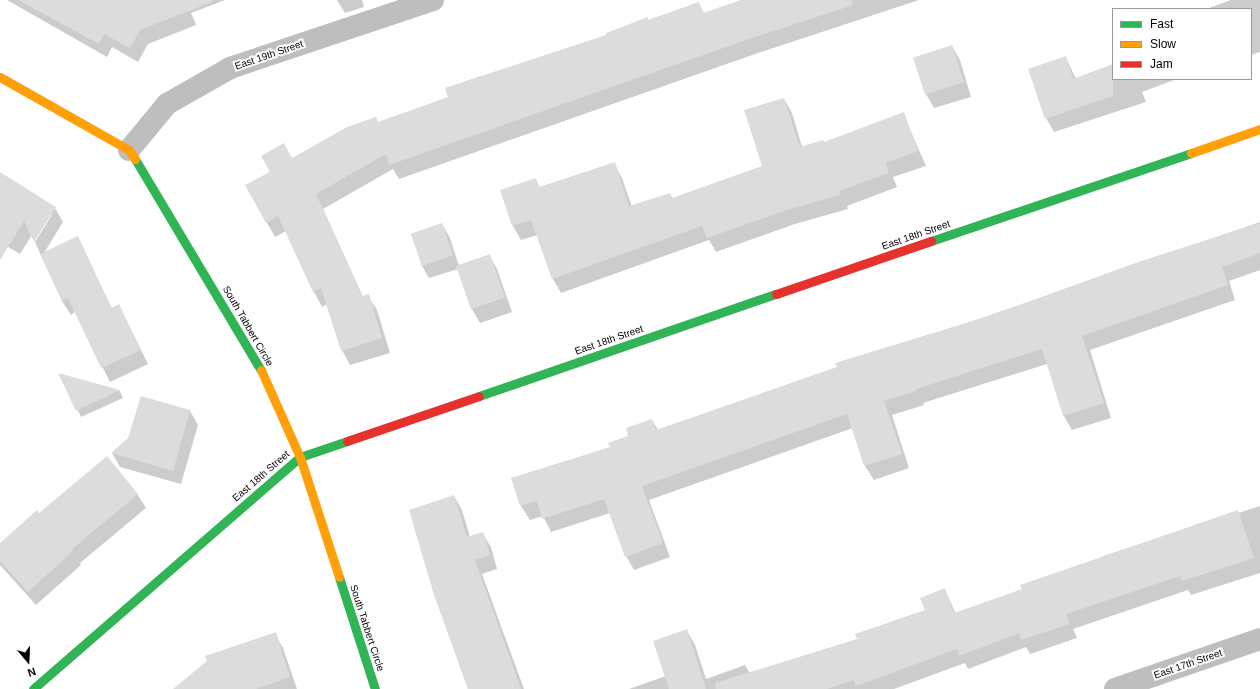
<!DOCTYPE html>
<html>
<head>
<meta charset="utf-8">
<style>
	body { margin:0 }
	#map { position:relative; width:1260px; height:689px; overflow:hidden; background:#fff; font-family:Arial,sans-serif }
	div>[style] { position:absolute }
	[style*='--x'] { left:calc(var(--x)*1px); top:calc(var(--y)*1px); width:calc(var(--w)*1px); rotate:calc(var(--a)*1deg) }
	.shadow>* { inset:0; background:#0003 }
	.building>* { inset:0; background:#dcdcdc; transform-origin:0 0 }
	.street>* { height:22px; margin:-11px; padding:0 11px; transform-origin:11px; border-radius:11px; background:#bebebe }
	.fast>* { height:9px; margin:-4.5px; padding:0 4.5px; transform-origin:4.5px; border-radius:4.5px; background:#30b455 }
	.slow>* { height:9px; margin:-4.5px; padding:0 4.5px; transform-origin:4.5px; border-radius:4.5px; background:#ff9f0a }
	.jam>* { height:9px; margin:-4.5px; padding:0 4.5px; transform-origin:4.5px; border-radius:4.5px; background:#e5322d }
	span { translate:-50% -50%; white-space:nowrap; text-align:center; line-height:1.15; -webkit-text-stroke:4px #fff; paint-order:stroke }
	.street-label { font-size:10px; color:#000 }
	.legend { position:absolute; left:1112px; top:8px; width:140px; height:72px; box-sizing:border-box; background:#fff; border:1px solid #999; margin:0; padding:5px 7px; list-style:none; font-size:12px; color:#000 }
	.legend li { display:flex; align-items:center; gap:8px; height:20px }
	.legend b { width:20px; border:1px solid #999 }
	.north { position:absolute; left:8px; top:641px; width:40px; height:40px; -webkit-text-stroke:3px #fff; paint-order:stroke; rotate:161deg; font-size:11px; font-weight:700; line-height:16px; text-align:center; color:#000 }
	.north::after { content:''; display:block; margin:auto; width:14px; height:18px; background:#000; clip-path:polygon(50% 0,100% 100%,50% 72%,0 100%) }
</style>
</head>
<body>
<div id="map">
	<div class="shadow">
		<div style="clip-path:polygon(7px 0,225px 0,191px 13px,196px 25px,148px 44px,138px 62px,112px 47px,107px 57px)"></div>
		<div style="clip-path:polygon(337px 0,362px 0,364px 7px,345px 13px)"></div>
		<div style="clip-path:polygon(743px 0,919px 0,758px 53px,399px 179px,393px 169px,323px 209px,363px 297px,368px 296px,377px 310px,390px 353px,350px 365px,342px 350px,327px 304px,322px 307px,314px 292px,286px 231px,275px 237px,246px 186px,292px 159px,378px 123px,449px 98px,446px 88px,484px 75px,485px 78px,699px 4px,704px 13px)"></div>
		<div style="clip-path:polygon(1231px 0,1260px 0,1260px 52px,1251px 55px,1251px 9px,1206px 9px)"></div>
		<div style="clip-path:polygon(952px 46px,960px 60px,971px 97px,934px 108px,926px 94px)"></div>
		<div style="clip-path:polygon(1066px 58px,1076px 79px,1113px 65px,1113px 79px,1177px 79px,1142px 92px,1146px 102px,1054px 132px,1046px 118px)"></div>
		<div style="clip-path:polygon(784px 99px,792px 113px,802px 147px,824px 143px,903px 114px,926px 166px,893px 177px,897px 187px,847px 206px,848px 209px,795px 224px,716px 252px,709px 240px,561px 293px,553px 279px,537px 235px,521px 240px,513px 226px,501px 190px,535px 179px,540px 188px,614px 164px,622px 178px,632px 207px,670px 194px,673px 199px,763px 166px)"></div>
		<div style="clip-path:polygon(0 177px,55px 208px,63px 222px,44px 253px,78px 237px,112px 309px,119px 306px,148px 364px,110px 382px,75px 312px,71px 315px,62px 301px,35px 242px,53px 213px,32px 235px,20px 254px,0 242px)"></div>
		<div style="clip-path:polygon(1260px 222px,1260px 270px,1229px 281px,1235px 300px,1090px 350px,1111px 418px,1072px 430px,1064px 416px,1047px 364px,923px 403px,924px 405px,892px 415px,909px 468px,874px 480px,865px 466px,853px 428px,649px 500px,670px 557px,634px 570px,626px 556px,610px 513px,551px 532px,543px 516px,530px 520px,521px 506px,512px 479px,611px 447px,652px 420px,658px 430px)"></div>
		<div style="clip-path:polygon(442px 224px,450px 238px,459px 266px,489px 255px,497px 269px,512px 312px,480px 323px,472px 309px,458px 269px,429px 278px,421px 264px)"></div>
		<div style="clip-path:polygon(60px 374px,120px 391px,123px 398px,81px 417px)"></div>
		<div style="clip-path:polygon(141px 397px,190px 411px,198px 425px,181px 484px,120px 467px,112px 453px,129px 439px)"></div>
		<div style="clip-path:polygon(137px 494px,146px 508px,80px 563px,81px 565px,36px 605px,0 565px,0 544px,39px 514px)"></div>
		<div style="clip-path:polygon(454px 496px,462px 510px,470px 537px,482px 533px,491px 547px,497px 569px,482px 574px,524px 689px,468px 689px,435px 595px)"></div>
		<div style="clip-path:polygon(1260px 506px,1260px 573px,1191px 595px,1188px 590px,1073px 629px,1077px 638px,1030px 654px,1026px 647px,968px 669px,965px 663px,894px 689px,629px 689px,666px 676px,687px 631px,695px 645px,706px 679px,745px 665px,750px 674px,858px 639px,926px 610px,945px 590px,956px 614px,1104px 559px,1103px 556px)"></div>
		<div style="clip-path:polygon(275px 634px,283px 648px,297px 689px,174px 689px)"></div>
	</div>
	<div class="building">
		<div style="clip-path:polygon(18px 0,212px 0,212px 2px,140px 30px,130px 48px,104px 34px,99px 44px)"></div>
		<div style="clip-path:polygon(741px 0,852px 0,853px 5px,749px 39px,389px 165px,386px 154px,316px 194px,362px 296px,369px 294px,382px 338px,341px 351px,321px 288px,313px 292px,278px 216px,266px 223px,245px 185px,270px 172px,261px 156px,284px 143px,292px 158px,347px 127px,376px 117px,378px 122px,448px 97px,445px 88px,606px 35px,606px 33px,648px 17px,648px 20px,699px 2px,703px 13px)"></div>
		<div style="left:952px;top:45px;width:39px;height:41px;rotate:72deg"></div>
		<div style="clip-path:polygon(1066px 56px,1073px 79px,1113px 64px,1113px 96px,1045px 119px,1028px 69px)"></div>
		<div style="clip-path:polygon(784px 98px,800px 147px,823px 140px,824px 142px,904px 112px,918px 151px,886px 163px,889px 173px,839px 191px,840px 195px,787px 210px,707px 238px,702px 226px,552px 279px,531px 220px,512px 226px,500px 190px,536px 178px,539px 187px,615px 162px,629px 206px,670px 193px,672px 198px,762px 166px,744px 110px)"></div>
		<div style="clip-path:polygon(0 172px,56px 207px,34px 242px,24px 221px,0 260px)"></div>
		<div style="left:442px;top:223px;width:34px;height:33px;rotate:71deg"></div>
		<div style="clip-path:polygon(1260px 223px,1260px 253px,1222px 267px,1228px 285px,1082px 336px,1104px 403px,1063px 416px,1042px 349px,916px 389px,916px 391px,884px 401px,902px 454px,864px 466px,847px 414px,642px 486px,663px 543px,625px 557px,604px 499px,542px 519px,537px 501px,520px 506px,511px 478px,610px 447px,608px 443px,628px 436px,626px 428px,652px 419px,656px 430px,837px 367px,835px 363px,992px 315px,1141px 261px)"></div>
		<div style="clip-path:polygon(78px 236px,111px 308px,119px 304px,141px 350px,101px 368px,68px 298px,62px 301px,40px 254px)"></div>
		<div style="left:490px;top:254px;width:46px;height:36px;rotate:71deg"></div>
		<div style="clip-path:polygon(58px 373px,120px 390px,76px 411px)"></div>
		<div style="clip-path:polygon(141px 396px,190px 410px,173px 471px,111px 453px,128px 438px)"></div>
		<div style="clip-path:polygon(107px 456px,138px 494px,72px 549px,73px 551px,28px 592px,0 561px,0 543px,37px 510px,39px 513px)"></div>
		<div style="clip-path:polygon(454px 495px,467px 537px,483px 532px,490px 555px,475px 560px,521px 689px,468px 689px,434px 595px,409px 510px)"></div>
		<div style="clip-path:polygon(1238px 510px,1254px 558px,1182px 581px,1180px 576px,1066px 614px,1070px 624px,1021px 640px,1019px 633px,959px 656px,957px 649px,856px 686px,854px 680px,827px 689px,716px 689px,715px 683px,857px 639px,855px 634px,925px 610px,920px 598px,945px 588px,954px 613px,1022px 589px,1020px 585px)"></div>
		<div style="clip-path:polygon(687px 629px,706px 689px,669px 689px,653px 641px)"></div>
		<div style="clip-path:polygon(276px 632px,290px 677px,256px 689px,173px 689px,207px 661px,205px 656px)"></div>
	</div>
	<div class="street">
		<div style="--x:129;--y:150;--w:60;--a:-50.4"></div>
		<div style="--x:167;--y:104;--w:73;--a:-29.7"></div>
		<div style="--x:230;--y:68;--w:214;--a:-18.5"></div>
		<div style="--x:1115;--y:689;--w:153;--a:-19"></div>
	</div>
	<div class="fast">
		<div style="--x:135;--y:159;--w:246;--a:59.2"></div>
		<div style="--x:931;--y:241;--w:274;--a:-18.7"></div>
		<div style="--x:479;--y:396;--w:314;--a:-19"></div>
		<div style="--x:339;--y:577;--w:118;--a:72.2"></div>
		<div style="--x:33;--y:689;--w:354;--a:-41"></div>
		<div style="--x:300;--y:457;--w:50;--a:-18.8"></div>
	</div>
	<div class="slow">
		<div style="--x:0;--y:77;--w:148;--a:29.5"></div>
		<div style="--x:129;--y:150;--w:11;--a:56"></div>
		<div style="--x:1191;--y:153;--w:73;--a:-19.2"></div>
		<div style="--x:261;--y:370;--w:95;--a:65.9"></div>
		<div style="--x:300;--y:457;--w:126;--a:72"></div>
	</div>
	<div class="jam">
		<div style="--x:776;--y:294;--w:164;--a:-18.9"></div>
		<div style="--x:347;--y:441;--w:139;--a:-18.8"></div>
	</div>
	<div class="street-label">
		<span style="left:269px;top:55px;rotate:-19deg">East 19th Street</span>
		<span style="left:916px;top:235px;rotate:-19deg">East 18th Street</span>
		<span style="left:248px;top:326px;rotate:60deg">South Tabbert Circle</span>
		<span style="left:609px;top:340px;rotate:-19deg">East 18th Street</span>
		<span style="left:261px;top:476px;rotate:-41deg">East 18th Street</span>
		<span style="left:367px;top:628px;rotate:72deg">South Tabbert Circle</span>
		<span style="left:1188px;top:664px;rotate:-19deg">East 17th Street</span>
	</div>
	<ul class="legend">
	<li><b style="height:5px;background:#30b455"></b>Fast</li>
	<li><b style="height:5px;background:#ff9f0a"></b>Slow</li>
	<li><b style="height:5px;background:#e5322d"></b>Jam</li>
	</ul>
	<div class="north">N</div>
</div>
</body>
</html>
